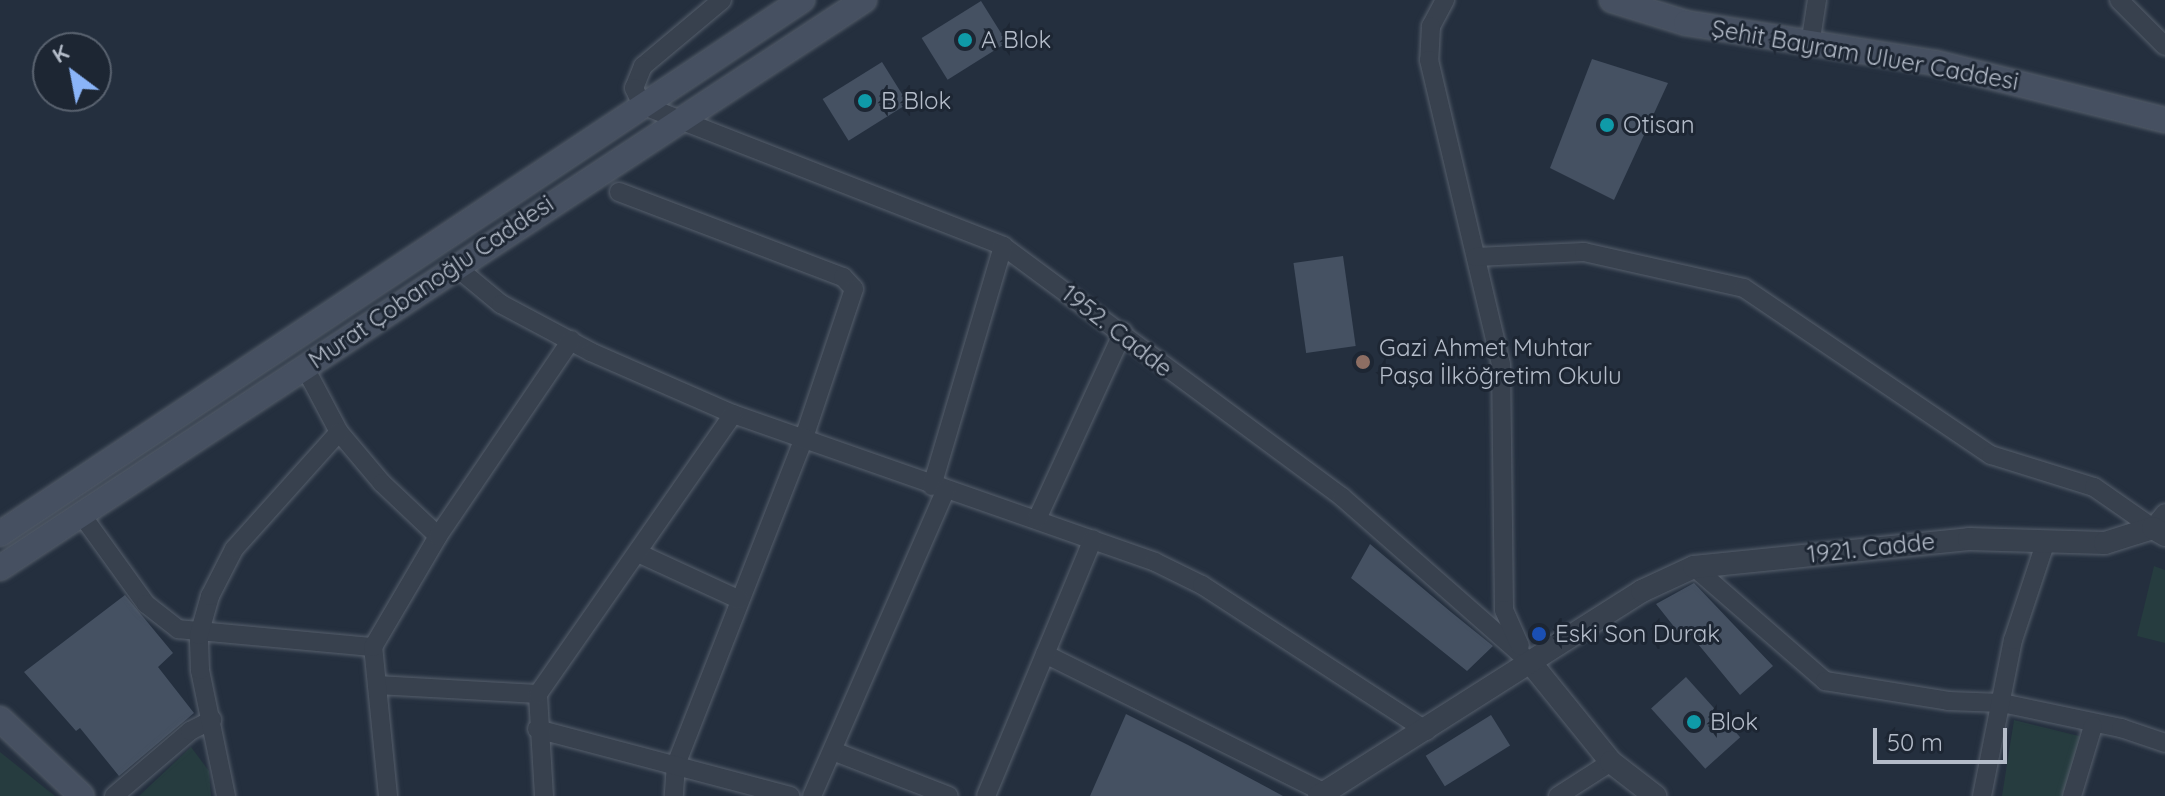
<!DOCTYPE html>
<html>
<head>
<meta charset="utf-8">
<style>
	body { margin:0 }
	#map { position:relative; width:2165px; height:796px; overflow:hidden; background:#242f3e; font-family:Quicksand,sans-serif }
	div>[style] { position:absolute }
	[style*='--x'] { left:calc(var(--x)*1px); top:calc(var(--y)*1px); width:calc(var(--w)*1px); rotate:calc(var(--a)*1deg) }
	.green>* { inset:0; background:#263c3f }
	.building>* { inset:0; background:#455162; transform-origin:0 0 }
	.roads { filter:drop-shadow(0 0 2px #565f6c) drop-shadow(0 0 2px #565f6c) }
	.minor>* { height:18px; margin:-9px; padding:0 9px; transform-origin:9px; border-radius:9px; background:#38414e }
	.tertiary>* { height:22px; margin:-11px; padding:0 11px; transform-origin:11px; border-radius:11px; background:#38414e }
	.secondary>* { height:24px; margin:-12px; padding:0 12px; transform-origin:12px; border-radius:12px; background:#465061 }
	.dots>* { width:22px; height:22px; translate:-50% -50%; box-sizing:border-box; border:4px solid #1d2633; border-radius:50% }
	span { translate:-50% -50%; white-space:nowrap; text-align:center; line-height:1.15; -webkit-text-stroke:6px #1d2633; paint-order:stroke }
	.poi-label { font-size:24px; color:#b4bcc9 }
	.left { translate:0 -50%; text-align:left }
	.street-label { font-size:24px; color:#b4bcc9 }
	.north { position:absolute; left:32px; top:32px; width:80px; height:80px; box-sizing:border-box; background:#1d2633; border:2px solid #59626f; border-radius:50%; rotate:328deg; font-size:22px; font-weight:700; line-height:32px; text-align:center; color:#b4bcc9 }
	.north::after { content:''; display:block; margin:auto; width:28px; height:36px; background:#8ab4f8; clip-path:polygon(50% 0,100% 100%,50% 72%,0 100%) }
	.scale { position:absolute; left:1873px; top:728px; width:134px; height:36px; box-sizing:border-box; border:4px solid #b4bcc9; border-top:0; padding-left:10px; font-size:24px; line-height:28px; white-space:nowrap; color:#b4bcc9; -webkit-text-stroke:6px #1d2633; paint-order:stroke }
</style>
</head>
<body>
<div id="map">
	<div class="green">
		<div style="clip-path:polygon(2154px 566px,2165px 570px,2165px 643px,2137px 636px)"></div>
		<div style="clip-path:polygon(2014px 720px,2083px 737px,2065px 796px,2002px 796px)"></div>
		<div style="clip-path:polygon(191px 747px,209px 771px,211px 796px,139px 796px)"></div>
		<div style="clip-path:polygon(0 752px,55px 796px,0 796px)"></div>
	</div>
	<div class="building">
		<div style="left:981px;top:1px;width:49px;height:70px;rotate:58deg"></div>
		<div style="clip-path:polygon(1592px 59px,1668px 83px,1614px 200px,1550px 168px)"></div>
		<div style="left:882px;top:62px;width:49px;height:70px;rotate:58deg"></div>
		<div style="left:1343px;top:256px;width:91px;height:50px;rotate:82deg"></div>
		<div style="clip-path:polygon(1370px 544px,1451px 612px,1493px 646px,1467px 671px,1351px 578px)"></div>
		<div style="clip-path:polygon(1694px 583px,1773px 666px,1740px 695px,1689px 633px,1683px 638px,1656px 604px)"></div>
		<div style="clip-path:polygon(125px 595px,173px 653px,158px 667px,194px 713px,119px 776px,80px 728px,76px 731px,24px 672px)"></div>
		<div style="left:1686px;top:677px;width:81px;height:47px;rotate:48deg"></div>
		<div style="clip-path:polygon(1126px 714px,1188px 745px,1283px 796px,1090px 796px)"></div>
		<div style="left:1491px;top:715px;width:36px;height:77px;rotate:58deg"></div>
	</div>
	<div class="roads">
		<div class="minor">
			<div style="--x:722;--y:0;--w:103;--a:140.1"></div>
			<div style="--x:643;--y:66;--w:24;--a:112"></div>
			<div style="--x:634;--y:88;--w:19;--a:65"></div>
			<div style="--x:642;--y:105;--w:388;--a:21.3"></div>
			<div style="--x:1003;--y:246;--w:422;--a:36.5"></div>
			<div style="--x:1342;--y:497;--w:250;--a:41.3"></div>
			<div style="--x:1445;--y:0;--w:30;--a:118"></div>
			<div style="--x:1431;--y:26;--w:34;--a:93"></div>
			<div style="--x:1429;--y:60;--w:312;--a:76.7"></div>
			<div style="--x:1501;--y:364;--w:246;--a:89.3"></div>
			<div style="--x:1504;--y:610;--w:39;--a:66"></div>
			<div style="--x:2119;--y:0;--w:65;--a:45"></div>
			<div style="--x:1810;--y:45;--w:46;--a:-81.2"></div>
			<div style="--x:619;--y:192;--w:240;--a:20.8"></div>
			<div style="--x:843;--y:277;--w:16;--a:47"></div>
			<div style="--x:854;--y:289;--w:157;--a:108.6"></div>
			<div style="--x:804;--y:438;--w:350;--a:111.4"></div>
			<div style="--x:676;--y:764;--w:32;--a:94"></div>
			<div style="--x:1476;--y:257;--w:108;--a:-2.7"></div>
			<div style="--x:1584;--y:252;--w:164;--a:12.7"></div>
			<div style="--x:1744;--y:288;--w:298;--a:34.1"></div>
			<div style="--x:1991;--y:455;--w:108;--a:17.3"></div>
			<div style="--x:2094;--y:487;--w:72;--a:34.8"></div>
			<div style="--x:2153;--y:528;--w:19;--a:-51"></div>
			<div style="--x:455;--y:266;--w:60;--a:39.6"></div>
			<div style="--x:501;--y:304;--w:102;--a:28.1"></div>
			<div style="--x:591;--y:352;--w:155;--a:23.6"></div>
			<div style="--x:733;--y:414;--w:447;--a:19.3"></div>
			<div style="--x:1155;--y:562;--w:52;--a:26.1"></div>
			<div style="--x:1202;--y:585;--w:268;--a:33"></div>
			<div style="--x:304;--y:366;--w:75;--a:62.1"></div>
			<div style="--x:339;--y:432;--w:67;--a:49.9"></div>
			<div style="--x:382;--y:483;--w:77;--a:43.4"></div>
			<div style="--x:932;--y:486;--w:250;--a:-73.5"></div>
			<div style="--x:81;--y:514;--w:111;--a:54.2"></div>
			<div style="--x:146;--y:604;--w:41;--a:38"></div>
			<div style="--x:178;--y:629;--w:196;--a:5.3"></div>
			<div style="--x:1037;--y:519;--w:206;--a:-65.3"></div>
			<div style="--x:638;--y:553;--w:112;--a:24.7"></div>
			<div style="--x:1694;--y:567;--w:174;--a:41"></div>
			<div style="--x:1825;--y:681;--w:125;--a:9.2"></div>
			<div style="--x:1948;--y:701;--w:54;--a:2.1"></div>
			<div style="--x:2002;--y:703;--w:122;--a:11.9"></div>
			<div style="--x:2121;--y:728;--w:46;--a:18.8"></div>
			<div style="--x:1045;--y:654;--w:313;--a:26.4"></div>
			<div style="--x:377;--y:685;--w:161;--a:3.2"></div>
			<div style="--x:537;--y:729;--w:262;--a:14.8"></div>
			<div style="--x:833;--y:751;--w:124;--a:21.2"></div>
			<div style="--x:114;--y:796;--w:100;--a:-40.5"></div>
			<div style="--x:190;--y:731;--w:25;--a:-27"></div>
			<div style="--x:226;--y:796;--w:129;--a:-101.7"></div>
			<div style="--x:200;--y:670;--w:35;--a:-92"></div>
			<div style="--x:199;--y:635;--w:41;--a:-74.2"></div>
			<div style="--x:210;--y:596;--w:53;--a:-62.9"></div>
			<div style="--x:234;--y:549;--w:157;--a:-48.1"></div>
			<div style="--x:388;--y:796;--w:150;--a:-95.7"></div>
			<div style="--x:373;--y:647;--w:129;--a:-59.6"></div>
			<div style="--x:438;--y:536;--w:237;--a:-55.8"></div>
			<div style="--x:544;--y:796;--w:102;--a:-93.4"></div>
			<div style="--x:538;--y:694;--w:341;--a:-55.1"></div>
			<div style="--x:812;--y:796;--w:334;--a:-66.4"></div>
			<div style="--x:986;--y:796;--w:278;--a:-67.4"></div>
			<div style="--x:1558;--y:796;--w:63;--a:-32.7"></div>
			<div style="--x:1982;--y:796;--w:159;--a:-78.8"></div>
			<div style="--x:2013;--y:640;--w:104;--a:-71.6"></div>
			<div style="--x:2072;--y:796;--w:73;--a:-73.3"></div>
		</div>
		<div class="tertiary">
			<div style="--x:1530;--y:662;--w:129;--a:51"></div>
			<div style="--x:1611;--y:762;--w:56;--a:37.7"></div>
			<div style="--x:1319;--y:796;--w:383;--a:-32.4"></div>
			<div style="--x:1642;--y:591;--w:57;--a:-24.8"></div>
			<div style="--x:1694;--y:567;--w:276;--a:-5.8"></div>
			<div style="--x:1969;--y:539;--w:136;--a:1.7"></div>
			<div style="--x:2105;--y:543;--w:50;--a:-17.4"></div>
			<div style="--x:2153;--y:528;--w:14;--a:30"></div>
		</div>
		<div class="secondary">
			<div style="--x:1612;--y:0;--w:77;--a:17.3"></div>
			<div style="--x:1686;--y:23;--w:253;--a:9.1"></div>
			<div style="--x:1936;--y:63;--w:236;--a:14"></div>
			<div style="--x:0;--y:534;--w:964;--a:-33.66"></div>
			<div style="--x:0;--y:568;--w:1034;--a:-33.32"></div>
			<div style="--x:0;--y:719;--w:112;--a:43.2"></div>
		</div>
	</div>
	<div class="dots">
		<div style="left:965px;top:40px;background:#0f9aa8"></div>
		<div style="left:865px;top:101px;background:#0f9aa8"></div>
		<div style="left:1607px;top:125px;background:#0f9aa8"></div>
		<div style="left:1363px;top:362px;background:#8d6e63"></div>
		<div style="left:1539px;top:634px;background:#1a4fb4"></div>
		<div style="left:1694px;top:722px;background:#0f9aa8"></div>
	</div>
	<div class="poi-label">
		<span class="left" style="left:981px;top:40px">A Blok</span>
		<span class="left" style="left:881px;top:101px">B Blok</span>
		<span class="left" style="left:1623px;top:125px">Otisan</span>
		<span class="left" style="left:1379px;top:362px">Gazi Ahmet Muhtar<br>Paşa İlköğretim Okulu</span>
		<span class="left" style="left:1555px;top:634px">Eski Son Durak</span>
		<span class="left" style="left:1710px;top:722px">Blok</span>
	</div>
	<div class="street-label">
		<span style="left:1865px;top:55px;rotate:10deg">Şehit Bayram Uluer Caddesi</span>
		<span style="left:431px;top:282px;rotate:-34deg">Murat Çobanoğlu Caddesi</span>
		<span style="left:1117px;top:331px;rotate:38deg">1952. Cadde</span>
		<span style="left:1871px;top:548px;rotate:-6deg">1921. Cadde</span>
	</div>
	<div class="north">K</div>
	<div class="scale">50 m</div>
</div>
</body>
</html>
